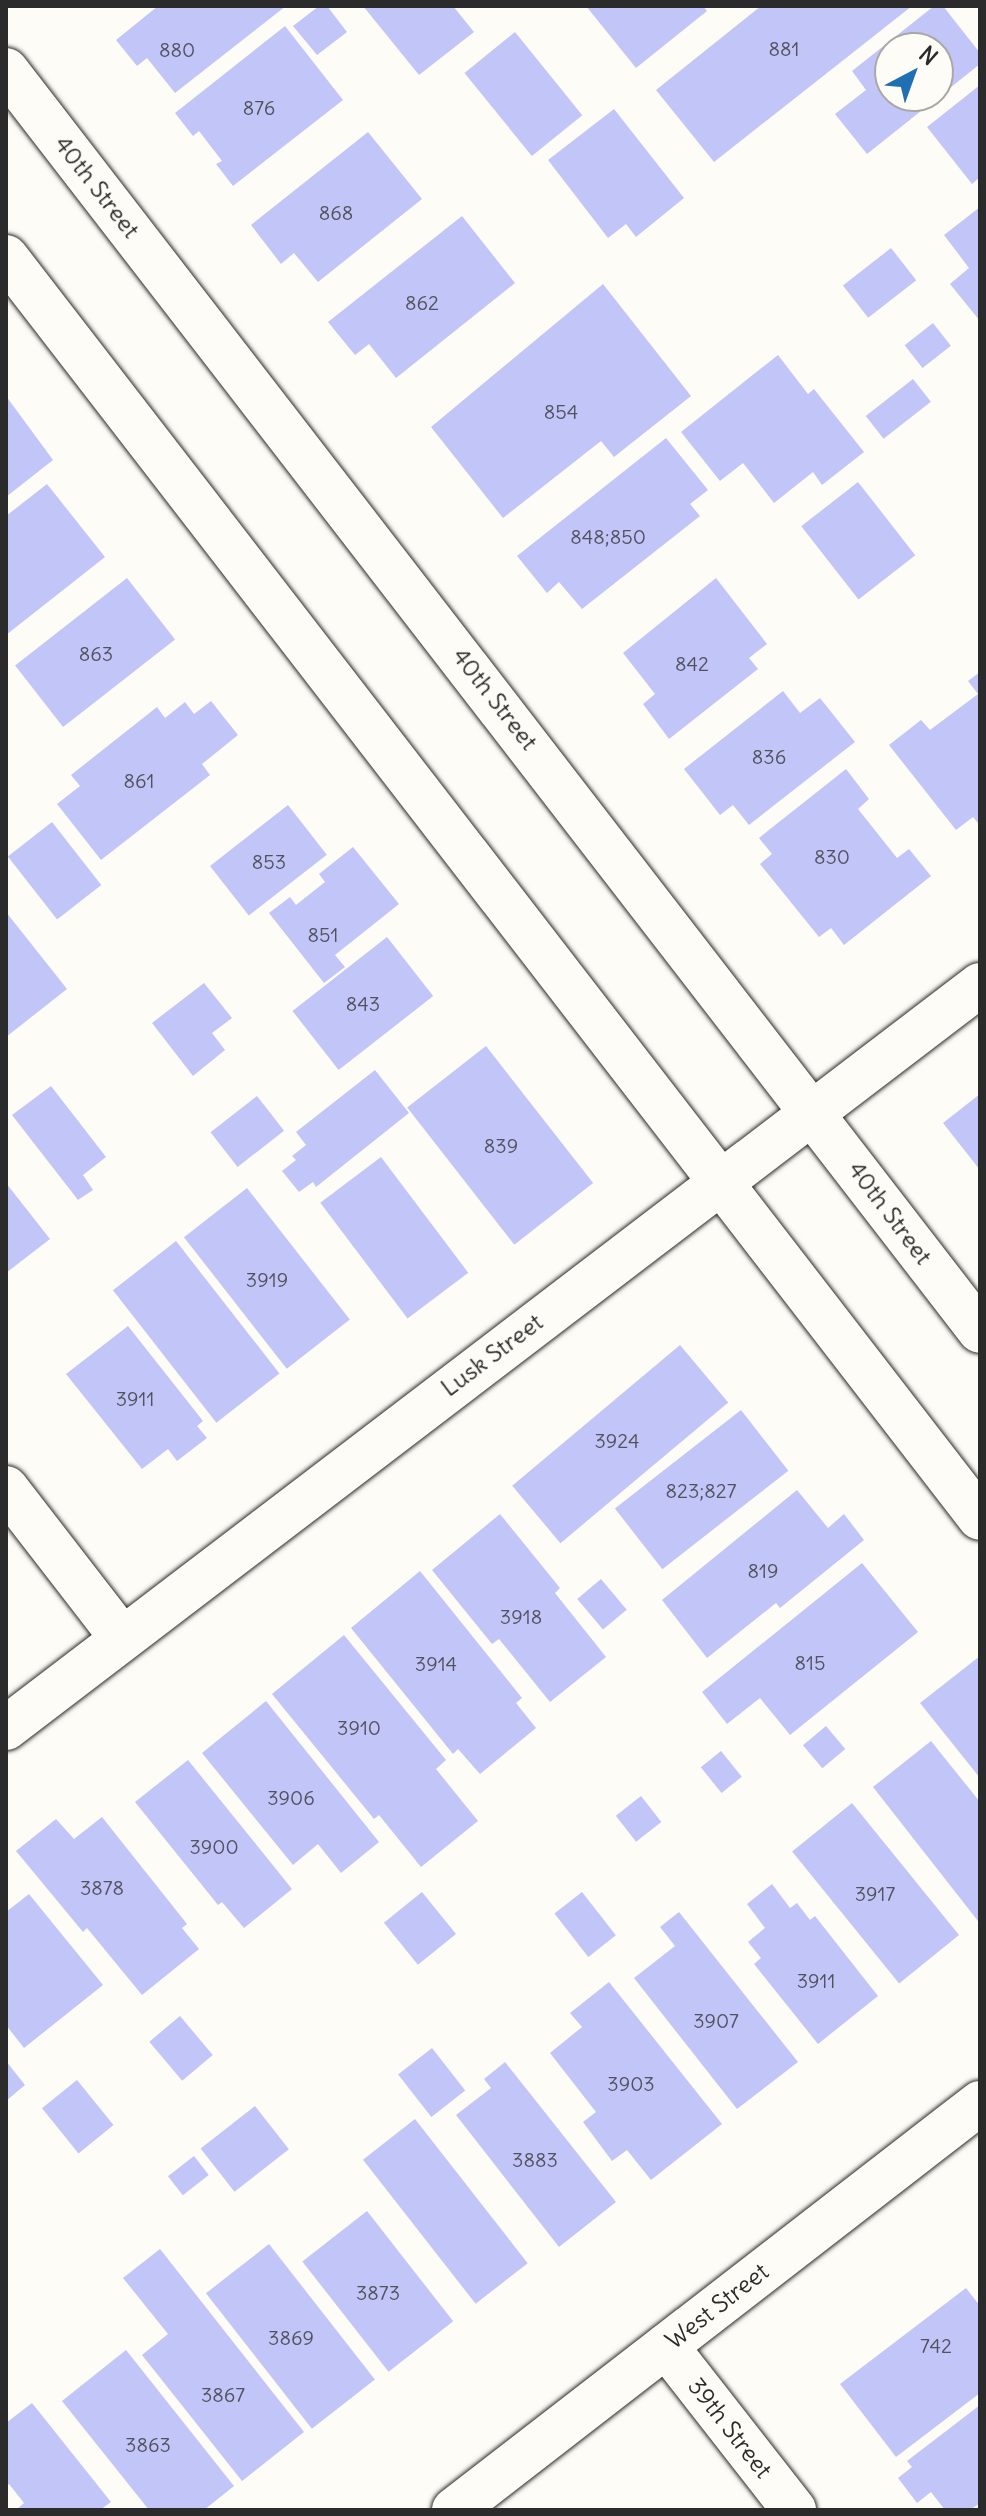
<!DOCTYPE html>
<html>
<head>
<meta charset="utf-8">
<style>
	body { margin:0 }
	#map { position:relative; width:986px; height:2516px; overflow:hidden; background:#fdfcf7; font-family:Delius,sans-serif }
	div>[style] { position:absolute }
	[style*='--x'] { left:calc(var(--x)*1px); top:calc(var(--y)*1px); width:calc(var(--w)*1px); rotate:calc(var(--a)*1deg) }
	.building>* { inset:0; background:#c2c5f7; transform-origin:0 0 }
	.roads { filter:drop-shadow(0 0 2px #2b2b2b) drop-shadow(0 0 2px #2b2b2b) }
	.minor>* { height:44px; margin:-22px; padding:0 22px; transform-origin:22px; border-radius:22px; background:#fdfcf7 }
	.tertiary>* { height:44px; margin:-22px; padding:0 22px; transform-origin:22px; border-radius:22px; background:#fdfcf7 }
	.secondary>* { height:44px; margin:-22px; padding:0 22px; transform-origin:22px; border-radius:22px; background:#fdfcf7 }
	span { translate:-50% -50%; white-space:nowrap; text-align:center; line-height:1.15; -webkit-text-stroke:8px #fdfcf7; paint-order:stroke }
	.number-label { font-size:20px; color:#51525e }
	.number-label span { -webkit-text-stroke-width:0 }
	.street-label { font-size:24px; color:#2b2b2b }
	.frame { position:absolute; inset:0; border:8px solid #2b2b2b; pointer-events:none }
	.north { position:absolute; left:874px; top:32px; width:80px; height:80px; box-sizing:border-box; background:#fdfcf7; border:2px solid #a9a8a5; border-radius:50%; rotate:41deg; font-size:22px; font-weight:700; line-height:32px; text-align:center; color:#2b2b2b }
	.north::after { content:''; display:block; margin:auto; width:28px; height:36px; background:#1f6fb2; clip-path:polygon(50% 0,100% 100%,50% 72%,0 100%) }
</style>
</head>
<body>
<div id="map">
	<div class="building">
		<div style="clip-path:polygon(158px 6px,286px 6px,175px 93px,147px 58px,137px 66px,116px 40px)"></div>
		<div style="clip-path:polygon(319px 6px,327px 6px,347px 32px,317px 55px,293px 26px)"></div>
		<div style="clip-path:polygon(363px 6px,453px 6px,474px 32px,419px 75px)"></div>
		<div style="clip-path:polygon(586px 6px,703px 6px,707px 11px,636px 68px)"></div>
		<div style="clip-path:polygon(761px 6px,912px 6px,714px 162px,656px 90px)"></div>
		<div style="clip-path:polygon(evenodd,934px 6px,943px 6px,980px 53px,980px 64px,867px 154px,835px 114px,866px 90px,852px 71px,934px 6px,890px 48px,938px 48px,938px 96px,890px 96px,890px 48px)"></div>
		<div style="clip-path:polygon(285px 26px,343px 100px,233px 186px,216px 164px,222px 161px,199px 131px,193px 136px,175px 113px)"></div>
		<div style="left:515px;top:32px;width:107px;height:65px;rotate:51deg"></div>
		<div style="clip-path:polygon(980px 85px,980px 177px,972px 184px,927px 127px)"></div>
		<div style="clip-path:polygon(614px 109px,684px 198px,636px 237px,626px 224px,608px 238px,548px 160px)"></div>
		<div style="clip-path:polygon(368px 132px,422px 199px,318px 282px,294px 253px,281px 264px,251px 225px)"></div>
		<div style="clip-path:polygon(980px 207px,980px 321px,950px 284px,969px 268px,944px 235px)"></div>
		<div style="clip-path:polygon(462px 216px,515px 283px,396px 378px,369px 344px,355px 355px,328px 322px)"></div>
		<div style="left:891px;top:248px;width:41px;height:61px;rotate:52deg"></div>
		<div style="clip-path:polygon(603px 284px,691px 396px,614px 457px,601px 441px,503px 518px,431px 427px)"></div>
		<div style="left:933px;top:323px;width:29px;height:36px;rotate:52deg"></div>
		<div style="clip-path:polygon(778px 355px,808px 394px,814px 389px,864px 452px,822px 485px,813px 472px,774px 503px,743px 463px,720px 481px,681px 432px)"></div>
		<div style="left:913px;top:379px;width:29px;height:60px;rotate:52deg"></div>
		<div style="clip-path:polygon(6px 396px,53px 460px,6px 497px)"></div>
		<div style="clip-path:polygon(666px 438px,708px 490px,690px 504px,700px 516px,582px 609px,559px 582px,547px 593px,517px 556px)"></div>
		<div style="left:858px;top:482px;width:93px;height:72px;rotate:52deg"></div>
		<div style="clip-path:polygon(47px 484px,105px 557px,6px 635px,6px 516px)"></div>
		<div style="left:127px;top:578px;width:78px;height:142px;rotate:52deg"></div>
		<div style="clip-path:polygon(716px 578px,767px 644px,749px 658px,758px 669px,669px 739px,643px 704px,655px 694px,623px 653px)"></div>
		<div style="clip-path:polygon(980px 672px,980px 825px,973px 817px,956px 830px,889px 745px,921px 720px,930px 730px,978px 694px,968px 681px)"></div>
		<div style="clip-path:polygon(783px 691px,800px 713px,820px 698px,855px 742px,749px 825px,733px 805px,720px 815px,684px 769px)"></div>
		<div style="clip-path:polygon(211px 701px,238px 735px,202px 764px,210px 775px,101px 860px,57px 804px,80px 786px,71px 775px,157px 707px,165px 718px,185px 702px,194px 714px)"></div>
		<div style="clip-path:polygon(846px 769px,869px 799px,858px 809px,897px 858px,909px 849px,931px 876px,844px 945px,831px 928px,819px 937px,760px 864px,772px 854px,759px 838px)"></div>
		<div style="left:288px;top:805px;width:63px;height:99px;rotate:52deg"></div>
		<div style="left:52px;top:822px;width:80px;height:56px;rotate:52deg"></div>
		<div style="clip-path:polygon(353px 847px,399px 904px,335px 955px,345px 967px,324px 983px,269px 913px,290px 897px,296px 905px,325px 882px,319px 874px)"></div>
		<div style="clip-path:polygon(6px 912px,67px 989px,6px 1037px)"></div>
		<div style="left:387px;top:937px;width:75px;height:120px;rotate:52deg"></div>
		<div style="clip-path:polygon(204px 983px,232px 1018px,212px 1033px,225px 1050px,193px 1076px,152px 1023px)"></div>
		<div style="left:486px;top:1046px;width:174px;height:100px;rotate:52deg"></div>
		<div style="clip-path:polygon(375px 1070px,409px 1113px,316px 1187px,313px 1182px,299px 1192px,282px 1171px,296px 1160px,292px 1156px,306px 1145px,296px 1132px)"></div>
		<div style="clip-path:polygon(51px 1086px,106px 1157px,83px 1175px,93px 1190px,78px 1200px,12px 1115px)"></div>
		<div style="clip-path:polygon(980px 1094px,980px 1170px,943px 1123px)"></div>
		<div style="left:257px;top:1096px;width:44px;height:59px;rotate:52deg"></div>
		<div style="left:381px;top:1157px;width:145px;height:76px;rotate:53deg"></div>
		<div style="clip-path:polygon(6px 1183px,50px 1239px,6px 1273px)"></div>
		<div style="left:247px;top:1188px;width:167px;height:80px;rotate:52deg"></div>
		<div style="left:176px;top:1241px;width:168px;height:80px;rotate:52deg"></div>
		<div style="clip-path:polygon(128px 1326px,203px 1421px,197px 1426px,207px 1438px,177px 1461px,168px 1449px,142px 1469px,66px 1374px)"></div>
		<div style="left:680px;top:1345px;width:75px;height:219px;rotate:50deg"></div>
		<div style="left:741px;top:1410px;width:77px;height:160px;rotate:52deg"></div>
		<div style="clip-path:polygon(797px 1490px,828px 1528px,844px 1514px,864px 1540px,780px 1608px,776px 1603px,707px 1658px,662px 1600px)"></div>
		<div style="clip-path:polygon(500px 1514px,560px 1588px,555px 1593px,606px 1657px,550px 1702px,499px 1639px,492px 1644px,432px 1570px)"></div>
		<div style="clip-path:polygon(862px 1563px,918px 1632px,790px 1735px,760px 1698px,727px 1724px,702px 1692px)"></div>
		<div style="clip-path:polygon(420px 1571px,522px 1698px,516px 1703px,536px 1728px,480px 1774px,458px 1749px,453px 1754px,351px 1628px)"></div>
		<div style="left:601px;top:1579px;width:40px;height:31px;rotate:50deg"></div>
		<div style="clip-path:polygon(344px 1635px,446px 1760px,436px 1769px,478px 1821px,421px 1867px,379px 1815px,374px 1819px,272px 1694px)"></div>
		<div style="clip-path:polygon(980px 1656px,980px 1778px,920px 1703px)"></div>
		<div style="clip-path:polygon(266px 1701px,379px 1842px,341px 1873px,318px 1844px,293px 1865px,202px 1753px)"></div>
		<div style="left:826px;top:1726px;width:30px;height:30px;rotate:50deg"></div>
		<div style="clip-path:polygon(931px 1741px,980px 1802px,978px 1921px,873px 1787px)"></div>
		<div style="left:721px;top:1751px;width:33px;height:26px;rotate:51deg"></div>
		<div style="clip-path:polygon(188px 1760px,292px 1889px,244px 1928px,222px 1902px,218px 1905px,135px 1802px)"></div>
		<div style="left:641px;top:1796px;width:33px;height:32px;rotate:52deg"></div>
		<div style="left:852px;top:1803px;width:170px;height:77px;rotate:51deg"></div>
		<div style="clip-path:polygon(102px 1817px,187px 1924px,182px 1928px,199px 1949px,142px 1995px,87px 1928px,83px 1932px,16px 1851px,56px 1819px,74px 1839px)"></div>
		<div style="clip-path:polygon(772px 1884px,790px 1908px,797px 1903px,810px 1920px,815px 1916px,878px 1996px,818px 2044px,754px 1964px,761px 1958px,748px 1942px,765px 1928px,747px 1904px)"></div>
		<div style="left:422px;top:1892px;width:54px;height:49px;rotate:51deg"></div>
		<div style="left:582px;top:1892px;width:55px;height:35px;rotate:52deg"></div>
		<div style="clip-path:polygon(29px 1894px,103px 1985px,24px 2048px,6px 2025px,6px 1912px)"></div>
		<div style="clip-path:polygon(679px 1912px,798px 2062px,737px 2109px,634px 1978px,675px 1946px,660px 1927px)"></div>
		<div style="clip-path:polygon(609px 1982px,722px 2124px,651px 2180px,627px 2150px,612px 2161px,583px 2122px,596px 2112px,550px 2053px,582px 2027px,570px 2013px)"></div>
		<div style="left:180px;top:2016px;width:51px;height:40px;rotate:50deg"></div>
		<div style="left:432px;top:2048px;width:54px;height:43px;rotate:52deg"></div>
		<div style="clip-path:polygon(6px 2061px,25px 2085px,6px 2101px)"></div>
		<div style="clip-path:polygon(505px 2062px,616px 2202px,559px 2247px,456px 2115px,491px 2088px,484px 2079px)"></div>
		<div style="left:77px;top:2080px;width:58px;height:45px;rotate:51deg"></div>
		<div style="left:255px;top:2106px;width:55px;height:69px;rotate:52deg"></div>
		<div style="left:415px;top:2119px;width:183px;height:66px;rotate:52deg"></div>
		<div style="left:194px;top:2156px;width:24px;height:33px;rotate:52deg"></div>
		<div style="left:367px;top:2211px;width:140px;height:82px;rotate:52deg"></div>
		<div style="left:269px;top:2244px;width:172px;height:80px;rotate:52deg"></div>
		<div style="clip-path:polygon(160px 2249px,304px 2432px,242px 2481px,142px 2355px,168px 2334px,123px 2278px)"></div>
		<div style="clip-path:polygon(966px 2288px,980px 2306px,980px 2393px,896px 2457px,840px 2384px)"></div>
		<div style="clip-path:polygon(126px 2350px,234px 2486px,204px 2510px,149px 2510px,62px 2401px)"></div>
		<div style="clip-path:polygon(32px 2403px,111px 2502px,100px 2510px,16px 2510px,24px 2503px,9px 2484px,6px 2486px,6px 2423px)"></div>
		<div style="clip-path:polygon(980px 2405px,980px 2503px,970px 2510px,945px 2510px,931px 2492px,917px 2503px,898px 2478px,912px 2467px,907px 2461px)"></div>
	</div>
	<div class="roads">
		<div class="minor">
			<div style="--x:6;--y:1488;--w:188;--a:52.3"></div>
			<div style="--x:6;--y:1728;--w:1225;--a:-37.34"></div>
			<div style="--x:666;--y:2346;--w:208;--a:52"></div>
		</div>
		<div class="tertiary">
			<div style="--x:454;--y:2510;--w:665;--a:-37.73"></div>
		</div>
		<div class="secondary">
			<div style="--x:6;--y:70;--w:1593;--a:52.32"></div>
			<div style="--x:6;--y:257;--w:1593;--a:52.32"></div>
		</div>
	</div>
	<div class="number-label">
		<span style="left:784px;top:48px">881</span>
		<span style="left:177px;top:49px">880</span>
		<span style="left:259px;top:107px">876</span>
		<span style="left:336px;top:212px">868</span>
		<span style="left:422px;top:302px">862</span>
		<span style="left:561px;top:411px">854</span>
		<span style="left:608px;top:536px">848;850</span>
		<span style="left:96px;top:653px">863</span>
		<span style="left:692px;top:663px">842</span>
		<span style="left:769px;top:756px">836</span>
		<span style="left:139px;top:780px">861</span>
		<span style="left:832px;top:856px">830</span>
		<span style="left:269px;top:861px">853</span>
		<span style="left:323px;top:934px">851</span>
		<span style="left:363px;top:1003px">843</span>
		<span style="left:501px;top:1145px">839</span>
		<span style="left:267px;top:1279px">3919</span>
		<span style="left:135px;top:1398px">3911</span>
		<span style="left:617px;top:1440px">3924</span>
		<span style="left:701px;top:1490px">823;827</span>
		<span style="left:763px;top:1570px">819</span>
		<span style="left:521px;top:1616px">3918</span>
		<span style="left:810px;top:1662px">815</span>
		<span style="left:436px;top:1663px">3914</span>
		<span style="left:359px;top:1727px">3910</span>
		<span style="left:291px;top:1797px">3906</span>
		<span style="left:214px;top:1846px">3900</span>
		<span style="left:102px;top:1887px">3878</span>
		<span style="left:875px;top:1893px">3917</span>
		<span style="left:816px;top:1980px">3911</span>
		<span style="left:716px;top:2020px">3907</span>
		<span style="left:631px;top:2083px">3903</span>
		<span style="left:535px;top:2159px">3883</span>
		<span style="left:378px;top:2292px">3873</span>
		<span style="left:291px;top:2337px">3869</span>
		<span style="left:936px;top:2345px">742</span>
		<span style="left:223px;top:2394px">3867</span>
		<span style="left:148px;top:2444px">3863</span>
	</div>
	<div class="street-label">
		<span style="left:97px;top:187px;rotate:52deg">40th Street</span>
		<span style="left:495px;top:699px;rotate:52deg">40th Street</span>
		<span style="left:890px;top:1213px;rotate:53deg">40th Street</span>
		<span style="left:492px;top:1355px;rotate:-37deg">Lusk Street</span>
		<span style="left:717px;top:2306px;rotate:-38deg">West Street</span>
		<span style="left:730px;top:2428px;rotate:52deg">39th Street</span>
	</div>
	<div class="frame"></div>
	<div class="north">N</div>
</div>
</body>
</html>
